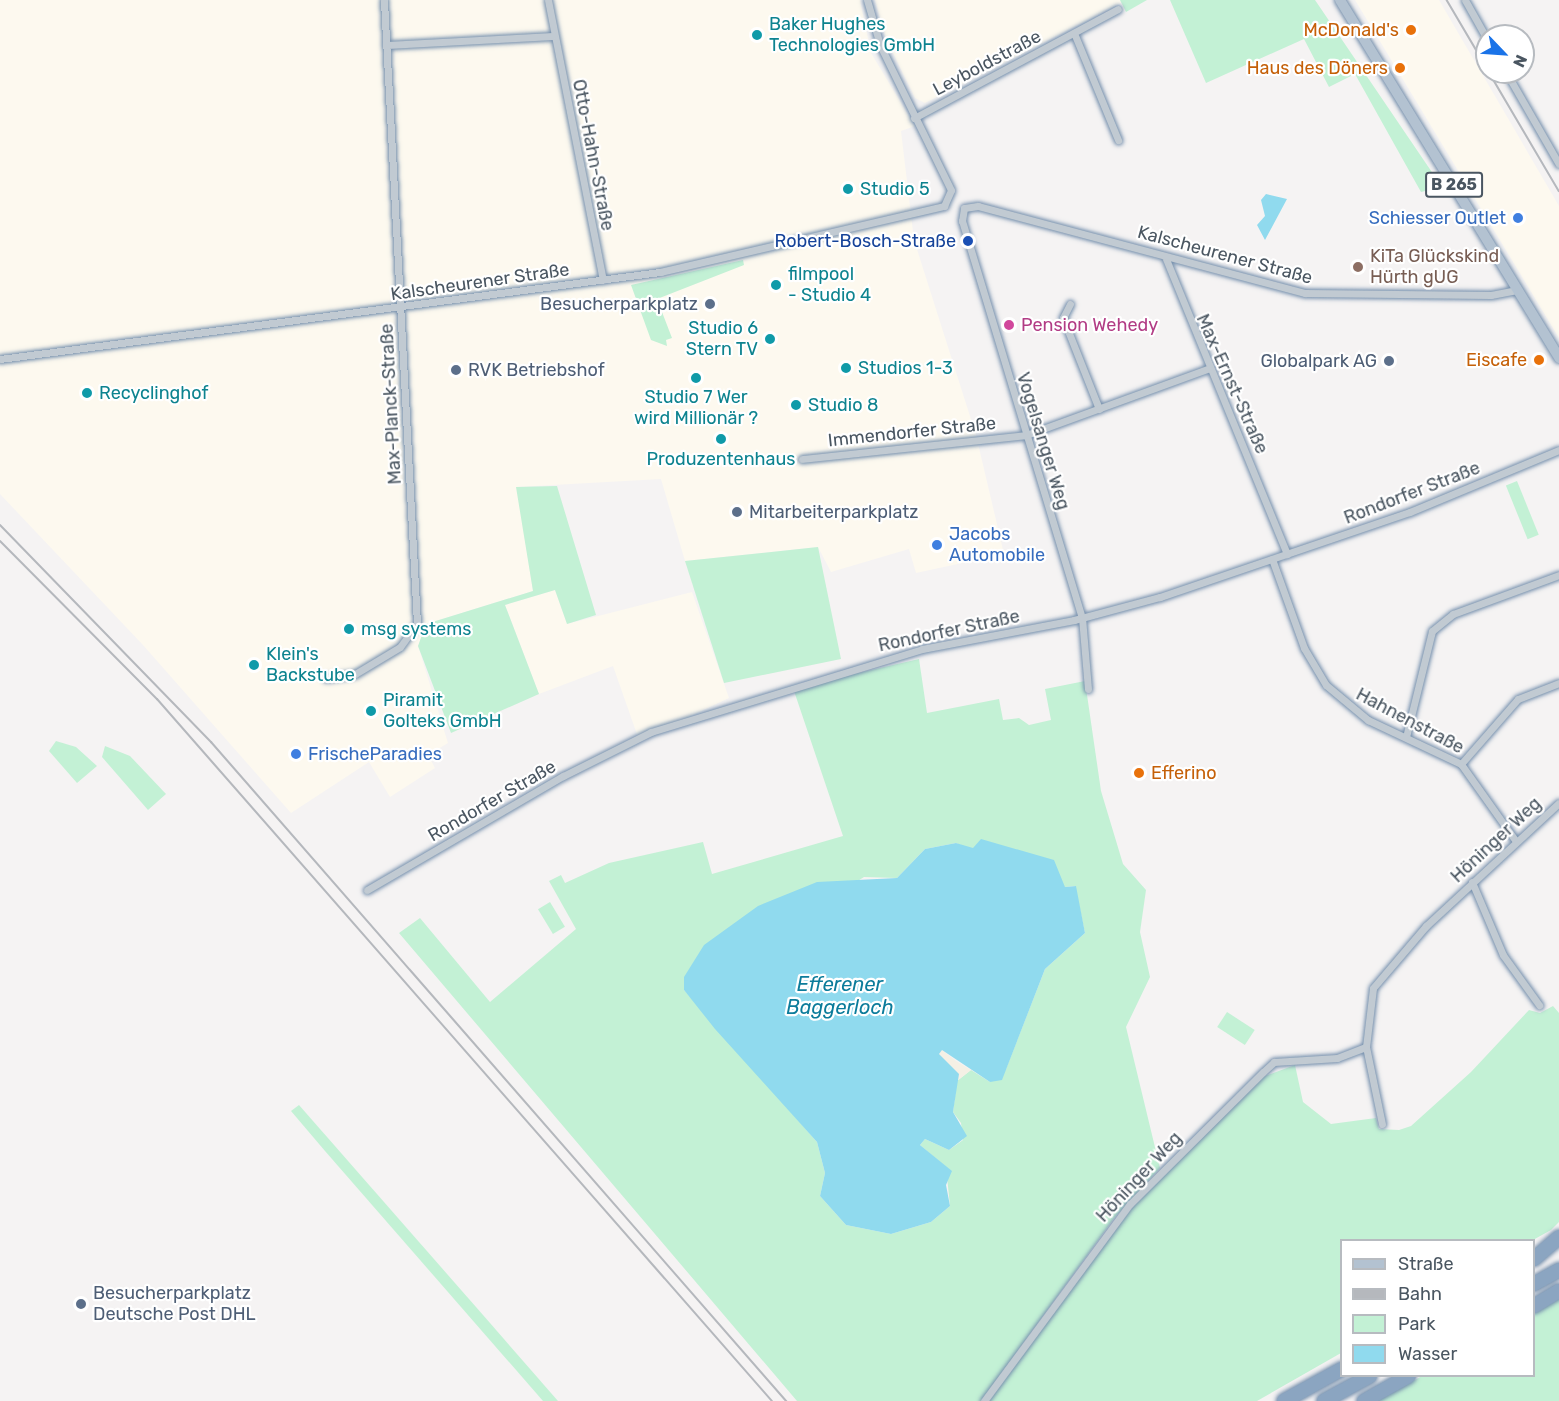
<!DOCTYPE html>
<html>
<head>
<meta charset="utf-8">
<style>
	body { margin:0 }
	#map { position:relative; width:1559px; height:1401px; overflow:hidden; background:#f5f3f3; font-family:Rubik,sans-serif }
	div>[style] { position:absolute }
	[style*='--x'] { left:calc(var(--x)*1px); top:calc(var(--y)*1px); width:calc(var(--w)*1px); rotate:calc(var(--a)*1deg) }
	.commercial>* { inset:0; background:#fdf9ef }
	.green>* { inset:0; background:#c3f1d5; transform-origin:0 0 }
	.sand>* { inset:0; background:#f5f0e5 }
	.water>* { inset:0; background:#90daee }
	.roads { filter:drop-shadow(0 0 2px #7690ad) drop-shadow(0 0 2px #7690ad) }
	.street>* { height:7px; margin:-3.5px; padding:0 3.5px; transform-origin:3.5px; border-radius:3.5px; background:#c1cad2 }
	.primary>* { height:10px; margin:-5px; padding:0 5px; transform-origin:5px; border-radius:5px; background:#b3c2d1 }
	.highway>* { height:14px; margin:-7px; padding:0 7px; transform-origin:7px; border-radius:7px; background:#8ba5c1 }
	.tram>* { height:1.5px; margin:-0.75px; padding:0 0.75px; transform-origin:0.75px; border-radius:0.75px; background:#b5b8bd }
	.rail>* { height:2px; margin:-1px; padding:0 1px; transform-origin:1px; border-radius:1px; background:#b5b8bd }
	.dots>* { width:16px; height:16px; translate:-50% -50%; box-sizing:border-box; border:3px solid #fff; border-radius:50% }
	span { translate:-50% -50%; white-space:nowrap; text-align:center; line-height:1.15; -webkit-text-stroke:4.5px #fff; paint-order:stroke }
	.shield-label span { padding:2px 4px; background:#fff; border:2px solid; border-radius:4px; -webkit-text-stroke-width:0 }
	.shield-label { font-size:16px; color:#4a5661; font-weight:700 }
	.culture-label { font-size:18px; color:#0d838f }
	.left { translate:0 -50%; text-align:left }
	.right { translate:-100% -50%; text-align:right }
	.food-label { font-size:18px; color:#c56008 }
	.street-label { font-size:18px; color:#4a5661 }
	.shop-label { font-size:18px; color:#366cbe }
	.transit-label { font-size:18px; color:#164399 }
	.education-label { font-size:18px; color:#785e54 }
	.service-label { font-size:18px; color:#4e5e75 }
	.hotel-label { font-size:18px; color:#b23c85 }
	.water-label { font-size:20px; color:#0c7c9b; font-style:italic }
	.legend { position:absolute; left:1340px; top:1239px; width:195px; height:138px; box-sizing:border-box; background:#fff; border:2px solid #b7bbc0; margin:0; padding:8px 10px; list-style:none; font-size:18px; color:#4a5661 }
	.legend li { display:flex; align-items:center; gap:12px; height:30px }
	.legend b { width:30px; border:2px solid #b7bbc0 }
	.north { position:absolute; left:1475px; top:24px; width:60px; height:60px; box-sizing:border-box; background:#fff; border:2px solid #b7bbc0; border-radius:50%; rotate:115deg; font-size:16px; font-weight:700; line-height:24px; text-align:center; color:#4a5661 }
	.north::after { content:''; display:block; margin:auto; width:21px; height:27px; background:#1a73e8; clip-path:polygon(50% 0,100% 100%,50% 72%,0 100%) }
</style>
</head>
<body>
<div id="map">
	<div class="commercial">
		<div style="clip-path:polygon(0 0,860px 0,871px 53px,915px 126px,901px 131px,914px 240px,976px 435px,1004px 554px,916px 573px,909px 549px,831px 572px,818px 547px,685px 561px,661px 479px,517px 487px,533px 591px,426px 624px,418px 646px,448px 743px,428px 755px,435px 768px,390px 797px,369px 762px,291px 813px,143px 645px,0 494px)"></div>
		<div style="clip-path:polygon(875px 0,1120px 0,1121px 3px,925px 103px,915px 98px,886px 39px)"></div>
		<div style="clip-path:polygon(1355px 0,1439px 0,1559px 206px,1559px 338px)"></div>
		<div style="clip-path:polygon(555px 590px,567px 624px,692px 592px,729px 698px,639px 740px,613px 666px,539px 694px,505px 605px)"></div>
	</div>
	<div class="green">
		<div style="clip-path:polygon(1120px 0,1147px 0,1126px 12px)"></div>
		<div style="clip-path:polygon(1170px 0,1315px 0,1442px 187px,1421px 192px,1355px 74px,1329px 87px,1304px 39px,1206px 83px)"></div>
		<div style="clip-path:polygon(743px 260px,744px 265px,657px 299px,672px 338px,666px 340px,667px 346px,651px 340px,631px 285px)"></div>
		<div style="left:1517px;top:481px;width:58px;height:12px;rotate:68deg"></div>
		<div style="clip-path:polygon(557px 486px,596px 615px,567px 624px,555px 590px,505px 605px,539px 694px,451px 733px,418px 646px,426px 624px,533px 591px,516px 487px)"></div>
		<div style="clip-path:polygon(818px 547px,841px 659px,724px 683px,685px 561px)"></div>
		<div style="clip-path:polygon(evenodd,919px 659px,927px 713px,999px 699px,1003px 720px,1019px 718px,1029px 725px,1051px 720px,1045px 689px,1085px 681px,1101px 791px,1123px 864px,1146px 890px,1140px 932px,1150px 977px,1126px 1027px,1160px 1168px,1115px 1217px,981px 1401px,797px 1401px,399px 933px,420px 918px,490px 1002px,576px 929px,549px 881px,561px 875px,565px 883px,609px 863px,703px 842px,712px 874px,843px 836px,793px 688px,919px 659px,956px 843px,1065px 887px,1075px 886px,1085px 933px,1045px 969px,1006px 1069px,990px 1082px,971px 1070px,957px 1081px,953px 1112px,961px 1123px,963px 1140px,949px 1150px,925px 1139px,920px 1145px,946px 1167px,950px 1206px,931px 1222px,891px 1234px,846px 1225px,820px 1196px,825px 1173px,817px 1142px,684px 990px,864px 877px,897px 878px,925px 849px,956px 843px)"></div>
		<div style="clip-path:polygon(56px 741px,76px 747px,97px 766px,77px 783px,49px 751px)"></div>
		<div style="clip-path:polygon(105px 746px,130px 756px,166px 794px,148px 810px,102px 757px)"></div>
		<div style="left:550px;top:902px;width:29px;height:14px;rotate:59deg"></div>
		<div style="clip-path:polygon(1553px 1006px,1559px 1013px,1559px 1222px,1551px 1230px,1533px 1240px,1342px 1240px,1341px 1353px,1257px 1401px,987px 1401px,1133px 1207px,1265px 1076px,1295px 1065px,1303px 1102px,1331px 1124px,1376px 1118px,1379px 1129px,1399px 1130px,1411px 1126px,1471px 1072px,1529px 1010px,1540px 1013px)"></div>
		<div style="left:1227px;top:1012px;width:33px;height:18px;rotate:33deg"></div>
		<div style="clip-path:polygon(299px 1105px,490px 1323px,558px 1401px,543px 1401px,325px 1151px,291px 1111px)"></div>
		<div style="clip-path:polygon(1559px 1299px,1559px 1401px,1377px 1401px,1422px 1376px,1534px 1376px,1534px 1314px)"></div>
	</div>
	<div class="sand">
		<div style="clip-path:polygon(942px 1050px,956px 1061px,971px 1070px,957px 1081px,939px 1054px)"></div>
	</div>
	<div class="water">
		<div style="clip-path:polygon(1266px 194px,1287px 199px,1265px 240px,1257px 225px,1265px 216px,1261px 200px)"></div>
		<div style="clip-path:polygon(981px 839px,1054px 860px,1065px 887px,1076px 886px,1085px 933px,1045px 969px,1002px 1080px,990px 1082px,942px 1050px,939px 1054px,959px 1074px,953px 1112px,967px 1136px,949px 1150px,925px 1139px,920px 1145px,952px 1171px,946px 1185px,950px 1206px,931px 1222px,891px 1234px,846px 1225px,820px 1196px,825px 1173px,817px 1142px,715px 1029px,684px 990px,684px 977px,704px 945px,758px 906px,817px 882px,897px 878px,925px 849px,956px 843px,973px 848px)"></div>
	</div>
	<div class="roads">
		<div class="street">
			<div style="--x:548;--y:0;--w:285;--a:78.9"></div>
			<div style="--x:1465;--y:0;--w:45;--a:60.6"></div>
			<div style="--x:1074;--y:33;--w:116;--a:67.6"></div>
			<div style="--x:386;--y:45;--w:168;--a:-3.1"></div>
			<div style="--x:1506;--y:72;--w:106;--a:60.1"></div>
			<div style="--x:914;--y:118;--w:231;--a:-28.1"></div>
			<div style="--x:1166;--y:259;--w:319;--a:67.7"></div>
			<div style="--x:1070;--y:304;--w:16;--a:117"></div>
			<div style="--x:1063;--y:318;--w:98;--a:68.4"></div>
			<div style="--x:0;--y:359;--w:666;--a:-7.51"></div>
			<div style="--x:660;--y:272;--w:292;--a:-13.1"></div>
			<div style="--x:944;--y:206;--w:17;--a:-66"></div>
			<div style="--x:951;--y:190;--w:161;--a:-116.1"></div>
			<div style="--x:880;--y:45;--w:47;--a:-106.1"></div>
			<div style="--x:802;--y:459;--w:225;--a:-6.1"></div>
			<div style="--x:1026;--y:435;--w:193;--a:-20"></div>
			<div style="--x:1272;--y:559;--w:95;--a:70.2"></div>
			<div style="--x:1304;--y:648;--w:43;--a:59.3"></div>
			<div style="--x:1326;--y:685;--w:55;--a:39.8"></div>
			<div style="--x:1368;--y:720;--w:103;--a:25.3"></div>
			<div style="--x:1461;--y:764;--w:93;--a:54.6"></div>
			<div style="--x:326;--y:678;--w:29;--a:-8"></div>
			<div style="--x:355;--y:674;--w:52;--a:-31"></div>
			<div style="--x:400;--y:647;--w:29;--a:-54"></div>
			<div style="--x:417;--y:624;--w:625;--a:-93.03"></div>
			<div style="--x:1088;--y:689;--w:71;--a:-94.8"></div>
			<div style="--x:1082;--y:618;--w:415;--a:-106.8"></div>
			<div style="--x:962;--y:221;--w:13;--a:-81"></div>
			<div style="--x:964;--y:208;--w:14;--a:-8"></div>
			<div style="--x:978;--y:206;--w:338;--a:14.9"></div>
			<div style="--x:1305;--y:293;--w:186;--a:0.6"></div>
			<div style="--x:1491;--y:295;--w:25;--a:-11"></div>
			<div style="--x:1406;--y:737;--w:109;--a:-76.2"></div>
			<div style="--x:1432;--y:631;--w:27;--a:-39"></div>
			<div style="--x:1453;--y:614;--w:113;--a:-20.2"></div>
			<div style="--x:1461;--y:764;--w:86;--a:-48.8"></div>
			<div style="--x:1518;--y:699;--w:44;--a:-21.3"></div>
			<div style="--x:1472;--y:882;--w:79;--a:67"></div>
			<div style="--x:1503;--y:955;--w:62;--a:54.2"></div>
			<div style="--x:367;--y:890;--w:227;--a:-30.2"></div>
			<div style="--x:563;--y:776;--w:98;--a:-26.6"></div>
			<div style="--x:651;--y:732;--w:283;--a:-17"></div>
			<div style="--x:922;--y:649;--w:155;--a:-10.8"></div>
			<div style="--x:1074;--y:620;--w:89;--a:-15"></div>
			<div style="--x:1160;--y:597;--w:264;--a:-18.8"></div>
			<div style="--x:1410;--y:512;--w:161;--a:-22.6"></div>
			<div style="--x:1382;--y:1124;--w:79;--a:-101.7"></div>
			<div style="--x:1366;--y:1047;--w:59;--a:-83.2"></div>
			<div style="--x:1373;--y:988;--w:82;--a:-49.5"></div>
			<div style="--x:1426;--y:926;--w:181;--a:-42.8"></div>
			<div style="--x:984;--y:1401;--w:245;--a:-53.5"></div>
			<div style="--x:1130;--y:1204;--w:187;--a:-44.8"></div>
			<div style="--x:1263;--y:1072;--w:15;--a:-42"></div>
			<div style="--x:1274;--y:1062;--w:63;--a:-3.6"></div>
			<div style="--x:1337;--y:1058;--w:31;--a:-21"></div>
		</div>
		<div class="primary">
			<div style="--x:1340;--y:0;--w:420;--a:58.5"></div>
		</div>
		<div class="highway">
			<div style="--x:1534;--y:1259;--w:33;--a:-41"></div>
			<div style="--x:1534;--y:1284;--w:29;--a:-29"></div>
			<div style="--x:1534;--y:1306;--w:29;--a:-31"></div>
			<div style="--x:1284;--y:1401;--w:66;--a:-28.9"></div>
			<div style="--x:1324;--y:1401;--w:52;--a:-28.5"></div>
			<div style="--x:1364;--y:1401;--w:51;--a:-29.1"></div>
		</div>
	</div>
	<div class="tram">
		<div style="--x:1447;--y:0;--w:79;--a:59.5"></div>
		<div style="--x:1489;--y:72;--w:138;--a:59.5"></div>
	</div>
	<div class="rail">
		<div style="--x:0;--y:525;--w:303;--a:45.8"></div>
		<div style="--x:211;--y:742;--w:875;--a:48.89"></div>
		<div style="--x:0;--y:541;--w:223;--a:45.2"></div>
		<div style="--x:157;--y:699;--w:933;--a:48.78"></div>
	</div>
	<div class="dots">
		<div style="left:1411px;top:30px;background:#e8710a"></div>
		<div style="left:757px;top:35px;background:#0f9aa8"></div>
		<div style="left:1400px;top:68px;background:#e8710a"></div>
		<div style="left:848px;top:189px;background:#0f9aa8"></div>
		<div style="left:1518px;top:218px;background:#3f7fe0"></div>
		<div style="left:968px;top:241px;background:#1a4fb4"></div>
		<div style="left:1358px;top:267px;background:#8d6e63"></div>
		<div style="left:776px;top:285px;background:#0f9aa8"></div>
		<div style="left:710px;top:304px;background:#5c6f8a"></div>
		<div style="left:1009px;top:325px;background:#d1479c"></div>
		<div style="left:770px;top:339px;background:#0f9aa8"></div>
		<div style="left:1539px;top:360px;background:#e8710a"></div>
		<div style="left:1389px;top:361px;background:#5c6f8a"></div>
		<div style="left:846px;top:368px;background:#0f9aa8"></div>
		<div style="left:456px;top:370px;background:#5c6f8a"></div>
		<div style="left:696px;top:378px;background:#0f9aa8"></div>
		<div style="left:87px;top:393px;background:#0f9aa8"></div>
		<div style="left:796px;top:405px;background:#0f9aa8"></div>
		<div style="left:721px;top:439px;background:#0f9aa8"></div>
		<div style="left:737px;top:512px;background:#5c6f8a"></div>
		<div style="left:937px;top:545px;background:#3f7fe0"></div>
		<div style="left:349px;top:629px;background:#0f9aa8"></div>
		<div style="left:254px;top:665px;background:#0f9aa8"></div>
		<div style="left:371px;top:711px;background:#0f9aa8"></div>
		<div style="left:296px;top:754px;background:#3f7fe0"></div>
		<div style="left:1139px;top:773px;background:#e8710a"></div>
		<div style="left:81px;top:1304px;background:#5c6f8a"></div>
	</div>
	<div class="shield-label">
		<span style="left:1454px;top:185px">B 265</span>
	</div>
	<div class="culture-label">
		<span class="left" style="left:769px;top:35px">Baker Hughes<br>Technologies GmbH</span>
		<span class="left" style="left:860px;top:189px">Studio 5</span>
		<span class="left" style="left:788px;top:285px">filmpool<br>- Studio 4</span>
		<span class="right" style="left:758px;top:339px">Studio 6<br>Stern TV</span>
		<span class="left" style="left:858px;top:368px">Studios 1-3</span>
		<span class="left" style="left:99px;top:393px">Recyclinghof</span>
		<span style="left:696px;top:408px">Studio 7 Wer<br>wird Millionär ?</span>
		<span class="left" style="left:808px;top:405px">Studio 8</span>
		<span style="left:721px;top:459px">Produzentenhaus</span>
		<span class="left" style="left:361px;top:629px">msg systems</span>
		<span class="left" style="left:266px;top:665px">Klein's<br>Backstube</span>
		<span class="left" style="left:383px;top:711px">Piramit<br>Golteks GmbH</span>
	</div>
	<div class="food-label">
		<span class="right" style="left:1399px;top:30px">McDonald's</span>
		<span class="right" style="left:1388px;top:68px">Haus des Döners</span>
		<span class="right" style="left:1527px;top:360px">Eiscafe</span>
		<span class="left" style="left:1151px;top:773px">Efferino</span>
	</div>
	<div class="street-label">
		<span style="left:987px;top:63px;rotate:-28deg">Leyboldstraße</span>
		<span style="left:593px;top:155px;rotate:79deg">Otto-Hahn-Straße</span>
		<span style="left:1225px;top:255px;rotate:15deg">Kalscheurener Straße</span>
		<span style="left:480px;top:282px;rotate:-8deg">Kalscheurener Straße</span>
		<span style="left:1232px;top:384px;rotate:66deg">Max-Ernst-Straße</span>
		<span style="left:391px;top:404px;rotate:-93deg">Max-Planck-Straße</span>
		<span style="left:912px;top:432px;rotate:-6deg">Immendorfer Straße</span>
		<span style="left:1043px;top:441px;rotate:73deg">Vogelsanger Weg</span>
		<span style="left:1412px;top:493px;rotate:-21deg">Rondorfer Straße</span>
		<span style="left:949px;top:631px;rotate:-12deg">Rondorfer Straße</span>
		<span style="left:1410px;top:721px;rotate:28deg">Hahnenstraße</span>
		<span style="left:492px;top:801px;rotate:-30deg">Rondorfer Straße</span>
		<span style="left:1496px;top:840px;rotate:-43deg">Höninger Weg</span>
		<span style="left:1139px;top:1177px;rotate:-47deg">Höninger Weg</span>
	</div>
	<div class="shop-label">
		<span class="right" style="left:1506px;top:218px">Schiesser Outlet</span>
		<span class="left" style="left:949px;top:545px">Jacobs<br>Automobile</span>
		<span class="left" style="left:308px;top:754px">FrischeParadies</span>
	</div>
	<div class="transit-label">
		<span class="right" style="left:956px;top:241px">Robert-Bosch-Straße</span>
	</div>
	<div class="education-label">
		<span class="left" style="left:1370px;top:267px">KiTa Glückskind<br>Hürth gUG</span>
	</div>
	<div class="service-label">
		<span class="right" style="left:698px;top:304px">Besucherparkplatz</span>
		<span class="right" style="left:1377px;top:361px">Globalpark AG</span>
		<span class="left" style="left:468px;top:370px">RVK Betriebshof</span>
		<span class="left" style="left:749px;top:512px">Mitarbeiterparkplatz</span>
		<span class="left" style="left:93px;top:1304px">Besucherparkplatz<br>Deutsche Post DHL</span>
	</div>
	<div class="hotel-label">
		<span class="left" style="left:1021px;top:325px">Pension Wehedy</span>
	</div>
	<div class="water-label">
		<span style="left:840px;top:996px">Efferener<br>Baggerloch</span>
	</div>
	<ul class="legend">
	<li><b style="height:8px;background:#b3c2d1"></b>Straße</li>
	<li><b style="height:8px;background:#b5b8bd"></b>Bahn</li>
	<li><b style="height:16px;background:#c3f1d5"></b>Park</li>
	<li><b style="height:16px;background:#90daee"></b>Wasser</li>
	</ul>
	<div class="north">N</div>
</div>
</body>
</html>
